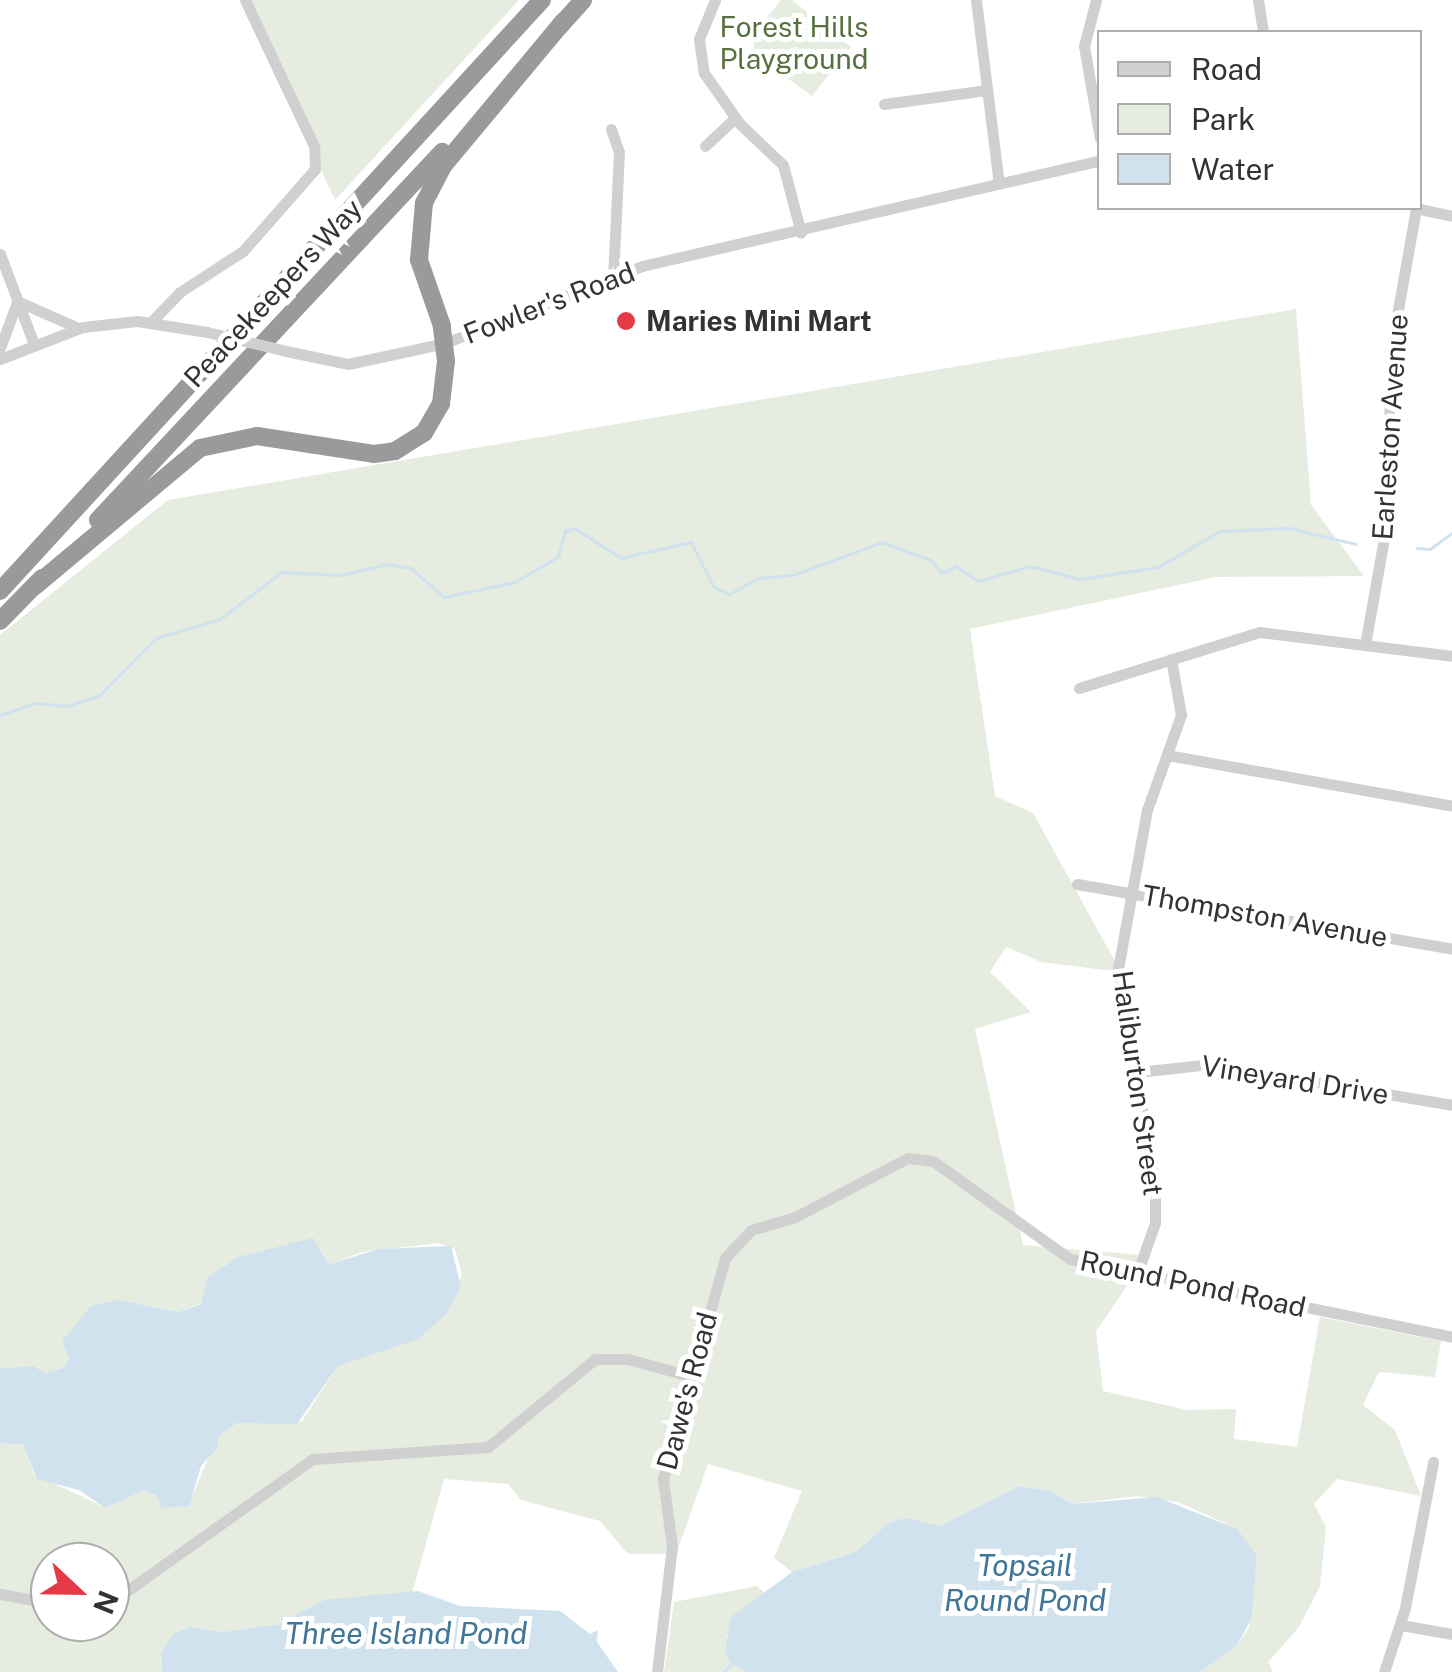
<!DOCTYPE html>
<html>
<head>
<meta charset="utf-8">
<style>
	body { margin:0 }
	#map { position:relative; width:1452px; height:1672px; overflow:hidden; background:#fff; font-family:"Public Sans",sans-serif }
	div>[style] { position:absolute }
	[style*='--x'] { left:calc(var(--x)*1px); top:calc(var(--y)*1px); width:calc(var(--w)*1px); rotate:calc(var(--a)*1deg) }
	.green>* { inset:0; background:#e6ecdf }
	.water>* { inset:0; background:#cfe2ee }
	.stream>* { height:2.5px; margin:-1.25px; padding:0 1.25px; transform-origin:1.25px; border-radius:1.25px; background:#cfe2ee }
	.minor>* { height:11px; margin:-5.5px; padding:0 5.5px; transform-origin:5.5px; border-radius:5.5px; background:#d0d0d0 }
	.highway>* { height:18px; margin:-9px; padding:0 9px; transform-origin:9px; border-radius:9px; background:#9a9a9a }
	.minor-bridge>* { height:11px; margin:-5.5px; padding:0 5.5px; transform-origin:5.5px; border-radius:5.5px; background:#d0d0d0 }
	.dots>* { width:28px; height:28px; translate:-50% -50%; box-sizing:border-box; border:5px solid #fff; border-radius:50% }
	span { translate:-50% -50%; white-space:nowrap; text-align:center; line-height:1.15; -webkit-text-stroke:10px #fff; paint-order:stroke }
	.park-label { font-size:28px; color:#56703f }
	.street-label { font-size:28px; color:#333 }
	.poi-label { font-size:28px; color:#333; font-weight:700 }
	.left { translate:0 -50%; text-align:left }
	.water-label { font-size:30px; color:#3f7597; font-style:italic }
	.legend { position:absolute; left:1097px; top:30px; width:325px; height:180px; box-sizing:border-box; background:#fff; border:2px solid #adadad; margin:0; padding:12px 18px; list-style:none; font-size:30px; color:#333 }
	.legend li { display:flex; align-items:center; gap:20px; height:50px }
	.legend b { width:50px; border:2px solid #adadad }
	.north { position:absolute; left:30px; top:1542px; width:100px; height:100px; box-sizing:border-box; background:#fff; border:2px solid #adadad; border-radius:50%; rotate:112deg; font-size:28px; font-weight:700; line-height:40px; text-align:center; color:#333 }
	.north::after { content:''; display:block; margin:auto; width:35px; height:45px; background:#e63946; clip-path:polygon(50% 0,100% 100%,50% 72%,0 100%) }
</style>
</head>
<body>
<div id="map">
	<div class="green">
		<div style="clip-path:polygon(242px 0,519px 0,335px 200px)"></div>
		<div style="clip-path:polygon(781px 0,792px 0,851px 47px,812px 96px,755px 55px,753px 35px)"></div>
		<div style="clip-path:polygon(evenodd,1296px 309px,1311px 505px,1364px 576px,1216px 577px,970px 629px,995px 796px,1033px 813px,1121px 972px,1041px 962px,1006px 947px,990px 972px,1031px 1012px,975px 1029px,1023px 1245px,1140px 1255px,1132px 1279px,1096px 1331px,1103px 1391px,1187px 1410px,1236px 1409px,1234px 1439px,1297px 1447px,1320px 1317px,1441px 1341px,1435px 1377px,1379px 1372px,1363px 1405px,1395px 1430px,1421px 1496px,1337px 1479px,1314px 1504px,1326px 1527px,1320px 1586px,1299px 1627px,1268px 1662px,1273px 1672px,1200px 1672px,1237px 1645px,1249px 1628px,1257px 1556px,1227px 1524px,1178px 1502px,1137px 1496px,1073px 1504px,1050px 1491px,1020px 1486px,939px 1526px,888px 1523px,856px 1552px,792px 1572px,774px 1558px,802px 1491px,708px 1464px,678px 1549px,665px 1554px,628px 1554px,600px 1521px,521px 1500px,508px 1484px,444px 1479px,412px 1594px,375px 1596px,280px 1624px,222px 1632px,192px 1627px,174px 1633px,161px 1650px,162px 1672px,0 1672px,0 1443px,23px 1445px,34px 1474px,104px 1507px,144px 1490px,157px 1496px,161px 1508px,190px 1501px,217px 1437px,237px 1423px,302px 1421px,338px 1366px,425px 1333px,449px 1307px,462px 1274px,455px 1249px,438px 1243px,363px 1252px,329px 1264px,321px 1250px,301px 1242px,230px 1262px,212px 1275px,204px 1302px,178px 1312px,133px 1303px,87px 1314px,62px 1341px,69px 1359px,63px 1368px,45px 1373px,34px 1366px,0 1368px,0 635px,168px 500px,1296px 309px,50px 1562px,110px 1562px,110px 1622px,50px 1622px,50px 1562px)"></div>
		<div style="clip-path:polygon(757px 1586px,766px 1594px,726px 1636px,731px 1664px,746px 1672px,664px 1672px,674px 1602px)"></div>
	</div>
	<div class="water">
		<div style="clip-path:polygon(313px 1238px,329px 1264px,379px 1249px,451px 1246px,461px 1287px,446px 1314px,418px 1339px,338px 1366px,297px 1424px,237px 1423px,217px 1437px,218px 1447px,201px 1466px,189px 1506px,161px 1508px,157px 1496px,144px 1490px,105px 1508px,79px 1490px,37px 1479px,23px 1445px,0 1443px,0 1368px,34px 1366px,45px 1373px,63px 1368px,69px 1359px,62px 1341px,91px 1306px,119px 1300px,178px 1312px,201px 1304px,208px 1277px,238px 1257px)"></div>
		<div style="clip-path:polygon(1020px 1486px,1050px 1491px,1073px 1504px,1157px 1497px,1237px 1529px,1257px 1556px,1251px 1620px,1237px 1645px,1200px 1672px,746px 1672px,731px 1664px,725px 1653px,730px 1618px,792px 1572px,856px 1552px,888px 1523px,906px 1518px,939px 1526px)"></div>
		<div style="clip-path:polygon(418px 1591px,460px 1606px,560px 1611px,590px 1634px,598px 1630px,597px 1642px,618px 1672px,162px 1672px,161px 1651px,174px 1633px,192px 1627px,222px 1632px,280px 1624px,324px 1600px)"></div>
	</div>
	<div class="stream">
		<div style="--x:1417;--y:548;--w:13;--a:4"></div>
		<div style="--x:1430;--y:549;--w:27;--a:-36"></div>
		<div style="--x:0;--y:715;--w:36;--a:-19"></div>
		<div style="--x:34;--y:703;--w:34;--a:5"></div>
		<div style="--x:68;--y:706;--w:34;--a:-19"></div>
		<div style="--x:100;--y:695;--w:80;--a:-45.5"></div>
		<div style="--x:156;--y:638;--w:67;--a:-16.5"></div>
		<div style="--x:220;--y:619;--w:78;--a:-37.2"></div>
		<div style="--x:282;--y:572;--w:58;--a:3"></div>
		<div style="--x:340;--y:575;--w:49;--a:-12.9"></div>
		<div style="--x:388;--y:564;--w:23;--a:10"></div>
		<div style="--x:411;--y:568;--w:44;--a:41.3"></div>
		<div style="--x:444;--y:597;--w:73;--a:-11.9"></div>
		<div style="--x:515;--y:582;--w:50;--a:-30.2"></div>
		<div style="--x:558;--y:557;--w:27;--a:-75"></div>
		<div style="--x:565;--y:531;--w:10;--a:-17"></div>
		<div style="--x:575;--y:528;--w:55;--a:33.1"></div>
		<div style="--x:621;--y:558;--w:72;--a:-12.9"></div>
		<div style="--x:691;--y:542;--w:51;--a:62.9"></div>
		<div style="--x:714;--y:587;--w:17;--a:24"></div>
		<div style="--x:730;--y:594;--w:32;--a:-30"></div>
		<div style="--x:758;--y:578;--w:35;--a:-5"></div>
		<div style="--x:793;--y:575;--w:95;--a:-20.3"></div>
		<div style="--x:882;--y:542;--w:52;--a:20.2"></div>
		<div style="--x:931;--y:560;--w:17;--a:50"></div>
		<div style="--x:942;--y:573;--w:16;--a:-27"></div>
		<div style="--x:956;--y:566;--w:27;--a:34"></div>
		<div style="--x:978;--y:581;--w:54;--a:-16.1"></div>
		<div style="--x:1030;--y:566;--w:52;--a:14.6"></div>
		<div style="--x:1080;--y:579;--w:79;--a:-8.7"></div>
		<div style="--x:1158;--y:567;--w:72;--a:-30.1"></div>
		<div style="--x:1220;--y:531;--w:69;--a:-2.5"></div>
		<div style="--x:1289;--y:528;--w:69;--a:13.4"></div>
		<div style="--x:724;--y:1672;--w:11;--a:-49"></div>
	</div>
	<div class="minor">
		<div style="--x:715;--y:0;--w:42;--a:112.3"></div>
		<div style="--x:699;--y:39;--w:34;--a:82"></div>
		<div style="--x:704;--y:73;--w:62;--a:54.8"></div>
		<div style="--x:740;--y:124;--w:59;--a:43.6"></div>
		<div style="--x:783;--y:165;--w:70;--a:75.2"></div>
		<div style="--x:976;--y:0;--w:185;--a:82.9"></div>
		<div style="--x:1096;--y:0;--w:48;--a:104.6"></div>
		<div style="--x:1084;--y:46;--w:94;--a:80.2"></div>
		<div style="--x:1258;--y:0;--w:32;--a:81"></div>
		<div style="--x:884;--y:104;--w:104;--a:-7.7"></div>
		<div style="--x:611;--y:129;--w:24;--a:71"></div>
		<div style="--x:619;--y:152;--w:125;--a:92.7"></div>
		<div style="--x:705;--y:146;--w:41;--a:-43"></div>
		<div style="--x:1415;--y:208;--w:38;--a:12"></div>
		<div style="--x:0;--y:254;--w:94;--a:69.4"></div>
		<div style="--x:17;--y:301;--w:64;--a:23.8"></div>
		<div style="--x:150;--y:323;--w:43;--a:-45.9"></div>
		<div style="--x:180;--y:292;--w:75;--a:-33.1"></div>
		<div style="--x:243;--y:251;--w:109;--a:-48.7"></div>
		<div style="--x:315;--y:169;--w:23;--a:-92"></div>
		<div style="--x:314;--y:146;--w:161;--a:-115.3"></div>
		<div style="--x:0;--y:348;--w:46;--a:-69.6"></div>
		<div style="--x:286;--y:351;--w:63;--a:11.8"></div>
		<div style="--x:348;--y:364;--w:99;--a:-12.2"></div>
		<div style="--x:445;--y:343;--w:212;--a:-21.3"></div>
		<div style="--x:642;--y:266;--w:470;--a:-13"></div>
		<div style="--x:0;--y:359;--w:89;--a:-21.1"></div>
		<div style="--x:83;--y:327;--w:54;--a:-6.3"></div>
		<div style="--x:137;--y:321;--w:71;--a:8.9"></div>
		<div style="--x:1365;--y:645;--w:126;--a:-79.9"></div>
		<div style="--x:1387;--y:521;--w:172;--a:-88.7"></div>
		<div style="--x:1391;--y:349;--w:143;--a:-79.9"></div>
		<div style="--x:1079;--y:688;--w:189;--a:-17.2"></div>
		<div style="--x:1260;--y:632;--w:193;--a:7.1"></div>
		<div style="--x:1167;--y:755;--w:290;--a:10.1"></div>
		<div style="--x:1077;--y:884;--w:381;--a:9.8"></div>
		<div style="--x:1138;--y:1072;--w:72;--a:-6.3"></div>
		<div style="--x:1210;--y:1064;--w:245;--a:9.6"></div>
		<div style="--x:1137;--y:1274;--w:54;--a:-70.6"></div>
		<div style="--x:1155;--y:1223;--w:38;--a:-90"></div>
		<div style="--x:1155;--y:1185;--w:219;--a:-99.7"></div>
		<div style="--x:1118;--y:969;--w:162;--a:-79.7"></div>
		<div style="--x:1147;--y:810;--w:101;--a:-70.3"></div>
		<div style="--x:1181;--y:715;--w:57;--a:-100.1"></div>
		<div style="--x:0;--y:1594;--w:51;--a:10.2"></div>
		<div style="--x:110;--y:1603;--w:249;--a:-35.4"></div>
		<div style="--x:313;--y:1459;--w:175;--a:-3.9"></div>
		<div style="--x:488;--y:1447;--w:139;--a:-39.4"></div>
		<div style="--x:595;--y:1359;--w:33;--a:0"></div>
		<div style="--x:628;--y:1359;--w:64;--a:15.3"></div>
		<div style="--x:1401;--y:1625;--w:52;--a:10"></div>
		<div style="--x:657;--y:1672;--w:127;--a:-83.2"></div>
		<div style="--x:672;--y:1546;--w:68;--a:-97.7"></div>
		<div style="--x:663;--y:1479;--w:230;--a:-74.3"></div>
		<div style="--x:725;--y:1258;--w:38;--a:-47"></div>
		<div style="--x:751;--y:1230;--w:46;--a:-16.5"></div>
		<div style="--x:795;--y:1217;--w:127;--a:-27.6"></div>
		<div style="--x:908;--y:1158;--w:25;--a:7"></div>
		<div style="--x:933;--y:1161;--w:168;--a:35.6"></div>
		<div style="--x:1070;--y:1259;--w:390;--a:11.5"></div>
		<div style="--x:1384;--y:1672;--w:67;--a:-71.8"></div>
		<div style="--x:1405;--y:1608;--w:149;--a:-79.1"></div>
	</div>
	<div class="highway">
		<div style="--x:559;--y:27;--w:36;--a:-48"></div>
		<div style="--x:98;--y:520;--w:504;--a:-46.93"></div>
		<div style="--x:35;--y:586;--w:215;--a:-39.9"></div>
		<div style="--x:200;--y:448;--w:58;--a:-11.9"></div>
		<div style="--x:257;--y:436;--w:118;--a:8.7"></div>
		<div style="--x:374;--y:454;--w:21;--a:-8"></div>
		<div style="--x:395;--y:451;--w:34;--a:-32"></div>
		<div style="--x:424;--y:433;--w:34;--a:-60"></div>
		<div style="--x:441;--y:404;--w:43;--a:-83.4"></div>
		<div style="--x:446;--y:361;--w:35;--a:-97"></div>
		<div style="--x:442;--y:326;--w:70;--a:-109.2"></div>
		<div style="--x:419;--y:260;--w:57;--a:-85"></div>
		<div style="--x:424;--y:203;--w:42;--a:-62.8"></div>
		<div style="--x:443;--y:166;--w:189;--a:-50.2"></div>
		<div style="--x:0;--y:591;--w:802;--a:-47.48"></div>
		<div style="--x:0;--y:621;--w:60;--a:-45.7"></div>
	</div>
	<div class="minor-bridge">
		<div style="--x:207;--y:332;--w:81;--a:13.5"></div>
	</div>
	<div class="dots">
		<div style="left:626px;top:321px;background:#e63946"></div>
	</div>
	<div class="park-label">
		<span style="left:794px;top:43px">Forest Hills<br>Playground</span>
	</div>
	<div class="street-label">
		<span style="left:273px;top:293px;rotate:-47deg">Peacekeepers Way</span>
		<span style="left:549px;top:303px;rotate:-21deg">Fowler's Road</span>
		<span style="left:1390px;top:427px;rotate:-86deg">Earleston Avenue</span>
		<span style="left:1265px;top:916px;rotate:10deg">Thompston Avenue</span>
		<span style="left:1295px;top:1080px;rotate:9deg">Vineyard Drive</span>
		<span style="left:1138px;top:1083px;rotate:82deg">Haliburton Street</span>
		<span style="left:1193px;top:1284px;rotate:12deg">Round Pond Road</span>
		<span style="left:687px;top:1391px;rotate:-75deg">Dawe's Road</span>
	</div>
	<div class="poi-label">
		<span class="left" style="left:646px;top:321px">Maries Mini Mart</span>
	</div>
	<div class="water-label">
		<span style="left:1025px;top:1582px">Topsail<br>Round Pond</span>
		<span style="left:406px;top:1633px">Three Island Pond</span>
	</div>
	<ul class="legend">
	<li><b style="height:12px;background:#d0d0d0"></b>Road</li>
	<li><b style="height:28px;background:#e6ecdf"></b>Park</li>
	<li><b style="height:28px;background:#cfe2ee"></b>Water</li>
	</ul>
	<div class="north">N</div>
</div>
</body>
</html>
